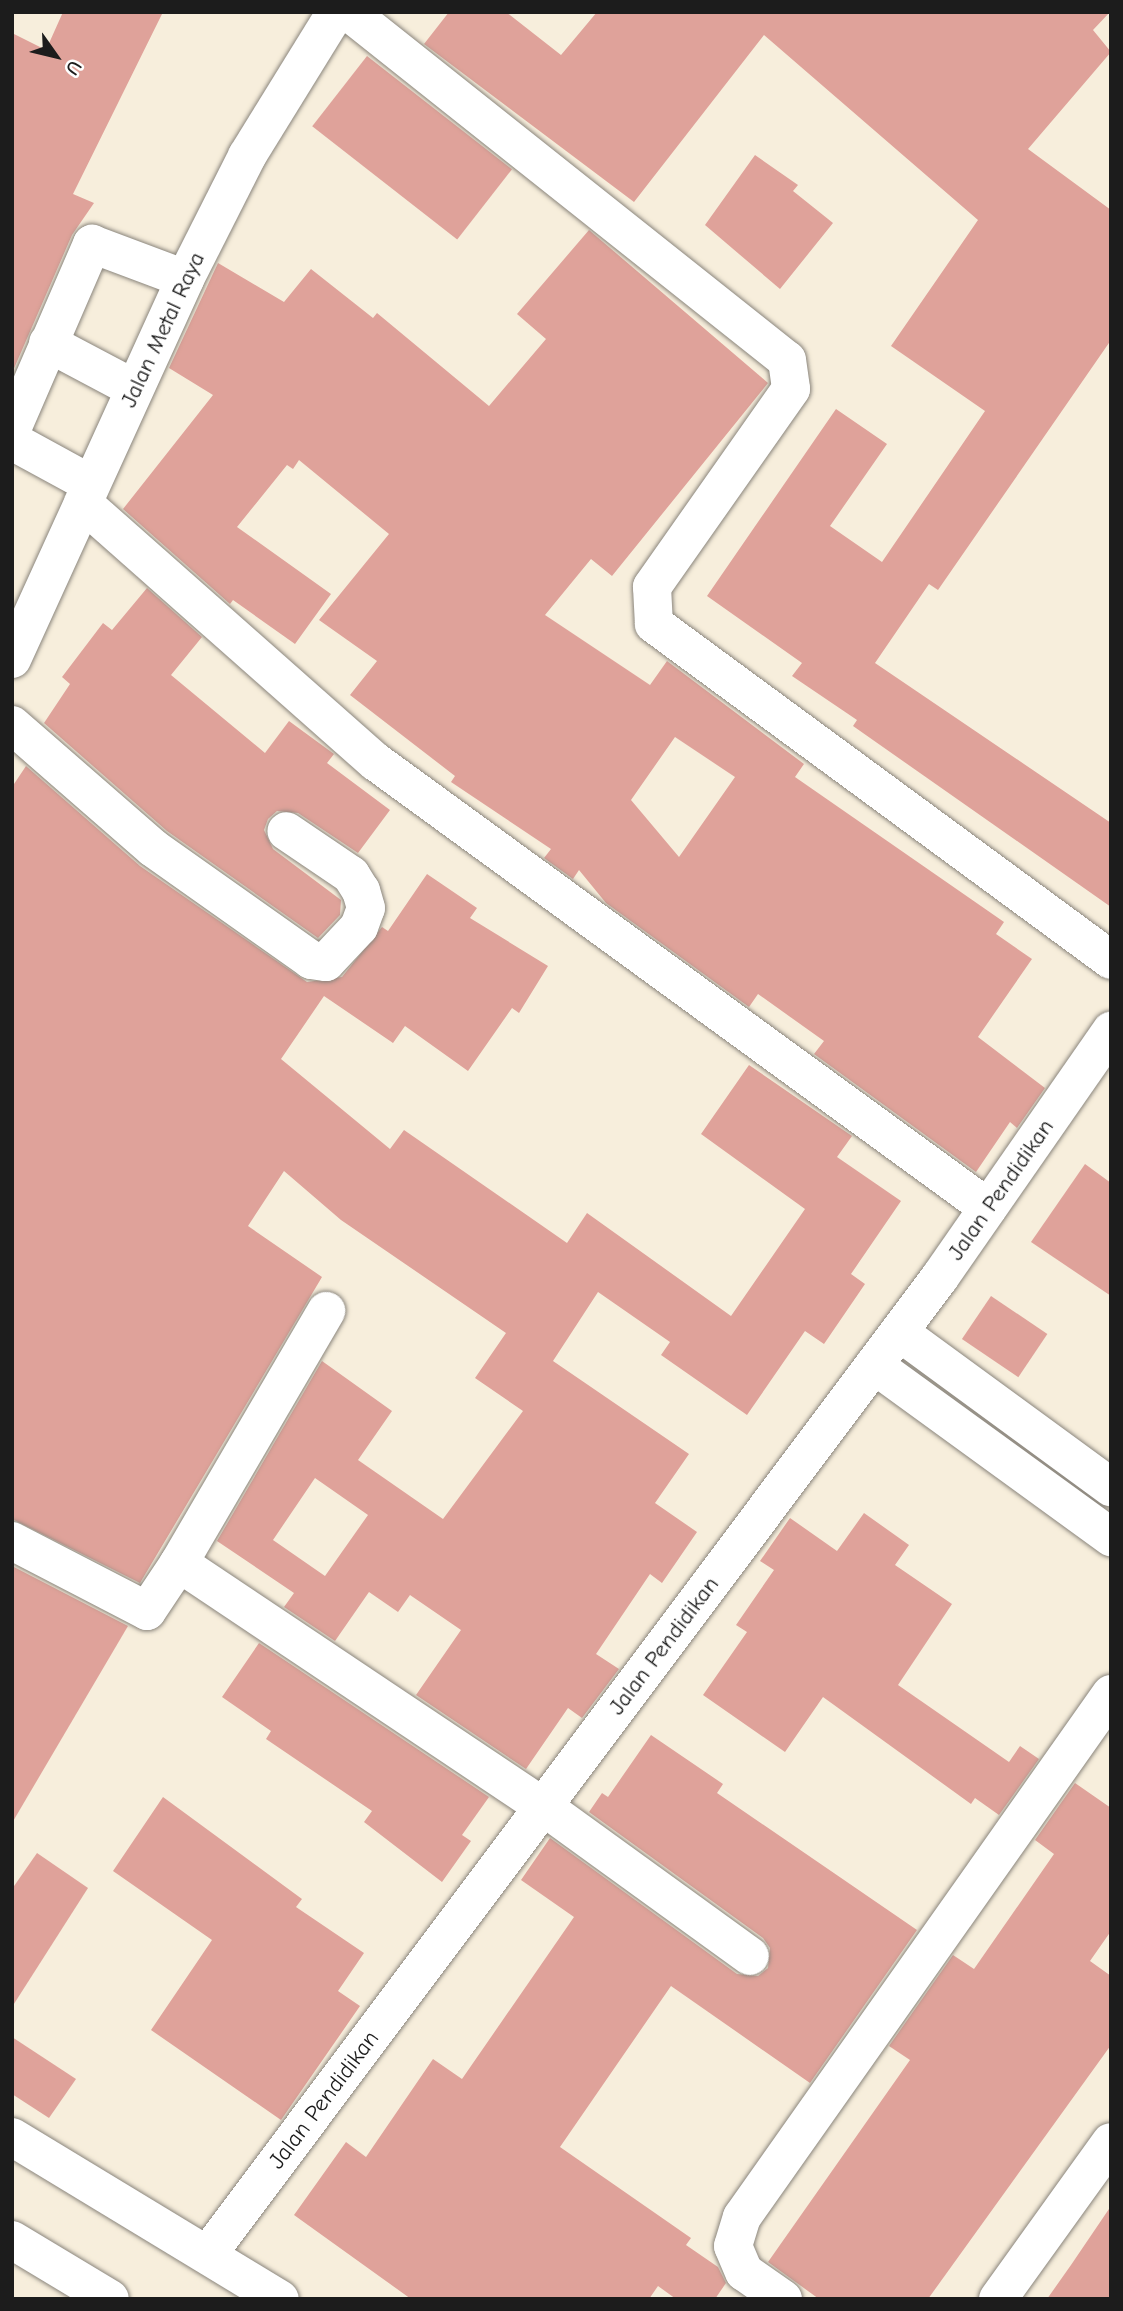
<!DOCTYPE html>
<html>
<head>
<meta charset="utf-8">
<style>
	body { margin:0 }
	#map { position:relative; width:1123px; height:2311px; overflow:hidden; background:#f7eedc; font-family:"Comic Neue",sans-serif }
	div>[style] { position:absolute }
	[style*='--x'] { left:calc(var(--x)*1px); top:calc(var(--y)*1px); width:calc(var(--w)*1px); rotate:calc(var(--a)*1deg) }
	.building>* { inset:0; background:#dfa29a; transform-origin:0 0 }
	.roads { filter:drop-shadow(0 0 2px #8a857c) drop-shadow(0 0 2px #8a857c) }
	.street>* { height:38px; margin:-19px; padding:0 19px; transform-origin:19px; border-radius:19px; background:#fff }
	span { translate:-50% -50%; white-space:nowrap; text-align:center; line-height:1.15; -webkit-text-stroke:7px #fff; paint-order:stroke }
	.street-label { font-size:23px; color:#1c1c1c }
	.frame { position:absolute; inset:0; border:14px solid #1c1c1c; pointer-events:none }
	.north { position:absolute; left:21px; top:21px; width:70px; height:70px; -webkit-text-stroke:5px #fff; paint-order:stroke; rotate:124deg; font-size:19px; font-weight:700; line-height:28px; text-align:center; color:#1c1c1c }
	.north::after { content:''; display:block; margin:auto; width:24px; height:32px; background:#1c1c1c; clip-path:polygon(50% 0,100% 100%,50% 72%,0 100%) }
</style>
</head>
<body>
<div id="map">
	<div class="building">
		<div style="clip-path:polygon(63px 12px,163px 12px,73px 194px,94px 203px,72px 235px,12px 373px,12px 33px,46px 50px)"></div>
		<div style="clip-path:polygon(449px 12px,506px 12px,561px 55px,597px 12px,1110px 12px,1093px 30px,1111px 52px,1028px 149px,1111px 210px,1111px 340px,938px 590px,929px 584px,875px 663px,1111px 823px,1111px 907px,853px 726px,857px 720px,792px 676px,802px 663px,707px 596px,836px 409px,887px 444px,830px 526px,882px 562px,985px 411px,891px 346px,978px 220px,764px 35px,634px 202px,424px 44px)"></div>
		<div style="left:367px;top:56px;width:184px;height:89px;rotate:38deg"></div>
		<div style="clip-path:polygon(755px 155px,798px 185px,793px 191px,833px 223px,780px 289px,705px 225px)"></div>
		<div style="clip-path:polygon(evenodd,589px 230px,768px 383px,612px 576px,591px 559px,545px 615px,650px 685px,667px 661px,804px 764px,795px 777px,1004px 922px,996px 934px,1032px 959px,978px 1037px,1045px 1088px,1017px 1128px,1010px 1122px,976px 1172px,814px 1054px,824px 1041px,758px 994px,749px 1007px,606px 903px,579px 870px,573px 879px,544px 858px,551px 849px,451px 782px,455px 776px,350px 695px,377px 661px,319px 620px,389px 534px,299px 460px,293px 469px,287px 465px,237px 527px,331px 594px,295px 644px,233px 600px,230px 604px,123px 509px,213px 395px,169px 368px,218px 263px,284px 302px,311px 269px,373px 318px,377px 313px,489px 406px,546px 339px,517px 314px,589px 230px,675px 737px,735px 777px,679px 857px,631px 800px,675px 737px)"></div>
		<div style="clip-path:polygon(147px 588px,202px 637px,171px 675px,265px 753px,289px 721px,334px 754px,327px 763px,390px 810px,358px 853px,298px 813px,277px 811px,268px 819px,264px 830px,273px 849px,341px 900px,340px 915px,318px 938px,167px 831px,44px 723px,70px 684px,62px 677px,103px 623px,112px 630px)"></div>
		<div style="clip-path:polygon(evenodd,26px 766px,140px 866px,307px 982px,342px 977px,382px 927px,388px 931px,427px 874px,477px 908px,470px 918px,548px 966px,519px 1013px,512px 1008px,468px 1071px,405px 1026px,393px 1043px,324px 996px,281px 1059px,390px 1149px,404px 1130px,567px 1243px,587px 1213px,731px 1316px,805px 1209px,701px 1134px,749px 1065px,852px 1136px,837px 1157px,901px 1201px,851px 1274px,865px 1284px,824px 1344px,805px 1331px,747px 1415px,661px 1355px,670px 1342px,598px 1292px,553px 1361px,689px 1454px,655px 1503px,697px 1532px,662px 1583px,650px 1574px,596px 1654px,619px 1669px,582px 1718px,568px 1708px,526px 1769px,416px 1695px,461px 1630px,410px 1595px,398px 1612px,369px 1592px,335px 1641px,284px 1607px,294px 1593px,217px 1541px,322px 1361px,392px 1411px,358px 1460px,443px 1519px,523px 1411px,475px 1378px,506px 1333px,341px 1220px,284px 1171px,248px 1226px,322px 1277px,140px 1583px,12px 1519px,12px 787px,26px 766px,315px 1478px,368px 1515px,325px 1576px,273px 1540px,315px 1478px)"></div>
		<div style="clip-path:polygon(1085px 1164px,1111px 1183px,1111px 1296px,1031px 1242px)"></div>
		<div style="left:991px;top:1296px;width:68px;height:52px;rotate:34deg"></div>
		<div style="clip-path:polygon(864px 1513px,909px 1545px,895px 1565px,952px 1604px,898px 1685px,1009px 1762px,1020px 1746px,1039px 1759px,999px 1815px,975px 1798px,971px 1804px,823px 1697px,785px 1752px,703px 1695px,747px 1632px,736px 1625px,774px 1570px,760px 1561px,790px 1518px,837px 1551px)"></div>
		<div style="clip-path:polygon(12px 1566px,128px 1626px,12px 1823px)"></div>
		<div style="clip-path:polygon(259px 1643px,489px 1797px,462px 1835px,471px 1841px,442px 1882px,364px 1822px,372px 1811px,266px 1739px,271px 1731px,222px 1697px)"></div>
		<div style="clip-path:polygon(651px 1735px,723px 1784px,717px 1793px,917px 1930px,810px 2083px,671px 1986px,560px 2147px,691px 2238px,686px 2245px,718px 2267px,726px 2283px,715px 2299px,676px 2299px,658px 2286px,649px 2299px,411px 2299px,294px 2215px,346px 2142px,366px 2157px,433px 2059px,462px 2079px,574px 1917px,521px 1880px,550px 1838px,737px 1974px,758px 1976px,768px 1968px,770px 1948px,763px 1938px,589px 1812px,602px 1793px,608px 1797px)"></div>
		<div style="clip-path:polygon(1075px 1783px,1111px 1808px,1111px 1931px,1090px 1961px,1111px 1976px,1111px 2045px,928px 2299px,819px 2299px,768px 2262px,910px 2060px,889px 2046px,953px 1955px,974px 1969px,1054px 1854px,1035px 1840px)"></div>
		<div style="clip-path:polygon(163px 1797px,302px 1899px,296px 1907px,364px 1953px,338px 1991px,360px 2006px,281px 2120px,151px 2030px,212px 1940px,113px 1871px)"></div>
		<div style="clip-path:polygon(37px 1853px,88px 1888px,12px 2007px,12px 1889px)"></div>
		<div style="clip-path:polygon(12px 2037px,76px 2079px,49px 2118px,12px 2094px)"></div>
		<div style="clip-path:polygon(1111px 2206px,1111px 2299px,1047px 2299px,1071px 2265px)"></div>
	</div>
	<div class="roads">
		<div class="street">
			<div style="--x:349;--y:12;--w:559;--a:38.47"></div>
			<div style="--x:787;--y:360;--w:29;--a:82"></div>
			<div style="--x:791;--y:389;--w:242;--a:125.1"></div>
			<div style="--x:652;--y:587;--w:37;--a:87"></div>
			<div style="--x:654;--y:624;--w:567;--a:36.32"></div>
			<div style="--x:48;--y:343;--w:98;--a:27.9"></div>
			<div style="--x:12;--y:429;--w:202;--a:-66.6"></div>
			<div style="--x:92;--y:244;--w:99;--a:20.6"></div>
			<div style="--x:12;--y:441;--w:90;--a:28.6"></div>
			<div style="--x:83;--y:503;--w:391;--a:41.5"></div>
			<div style="--x:376;--y:762;--w:757;--a:36.08"></div>
			<div style="--x:12;--y:659;--w:418;--a:-65.5"></div>
			<div style="--x:185;--y:279;--w:138;--a:-63.2"></div>
			<div style="--x:247;--y:156;--w:169;--a:-58.3"></div>
			<div style="--x:12;--y:725;--w:187;--a:41.1"></div>
			<div style="--x:153;--y:848;--w:194;--a:35.3"></div>
			<div style="--x:311;--y:960;--w:15;--a:8"></div>
			<div style="--x:326;--y:962;--w:48;--a:-46.7"></div>
			<div style="--x:359;--y:927;--w:20;--a:-70"></div>
			<div style="--x:366;--y:908;--w:18;--a:-106"></div>
			<div style="--x:361;--y:891;--w:19;--a:-122"></div>
			<div style="--x:351;--y:875;--w:78;--a:-145.9"></div>
			<div style="--x:899;--y:1332;--w:263;--a:36.2"></div>
			<div style="--x:874;--y:1365;--w:293;--a:36"></div>
			<div style="--x:12;--y:1541;--w:152;--a:27.4"></div>
			<div style="--x:147;--y:1611;--w:58;--a:-56.3"></div>
			<div style="--x:179;--y:1563;--w:439;--a:33.8"></div>
			<div style="--x:544;--y:1807;--w:254;--a:35.9"></div>
			<div style="--x:179;--y:1563;--w:292;--a:-59.7"></div>
			<div style="--x:12;--y:2137;--w:313;--a:31.2"></div>
			<div style="--x:12;--y:2240;--w:114;--a:31"></div>
			<div style="--x:208;--y:2254;--w:1221;--a:-53.16"></div>
			<div style="--x:940;--y:1277;--w:300;--a:-55.2"></div>
			<div style="--x:783;--y:2299;--w:47;--a:-145.3"></div>
			<div style="--x:744;--y:2272;--w:28;--a:-113"></div>
			<div style="--x:733;--y:2246;--w:30;--a:-73"></div>
			<div style="--x:742;--y:2217;--w:640;--a:-54.8"></div>
			<div style="--x:998;--y:2299;--w:193;--a:-54.3"></div>
		</div>
	</div>
	<div class="street-label">
		<span style="left:163px;top:330px;rotate:-65deg">Jalan Metal Raya</span>
		<span style="left:1001px;top:1190px;rotate:-55deg">Jalan Pendidikan</span>
		<span style="left:664px;top:1646px;rotate:-53deg">Jalan Pendidikan</span>
		<span style="left:324px;top:2100px;rotate:-53deg">Jalan Pendidikan</span>
	</div>
	<div class="frame"></div>
	<div class="north">U</div>
</div>
</body>
</html>
